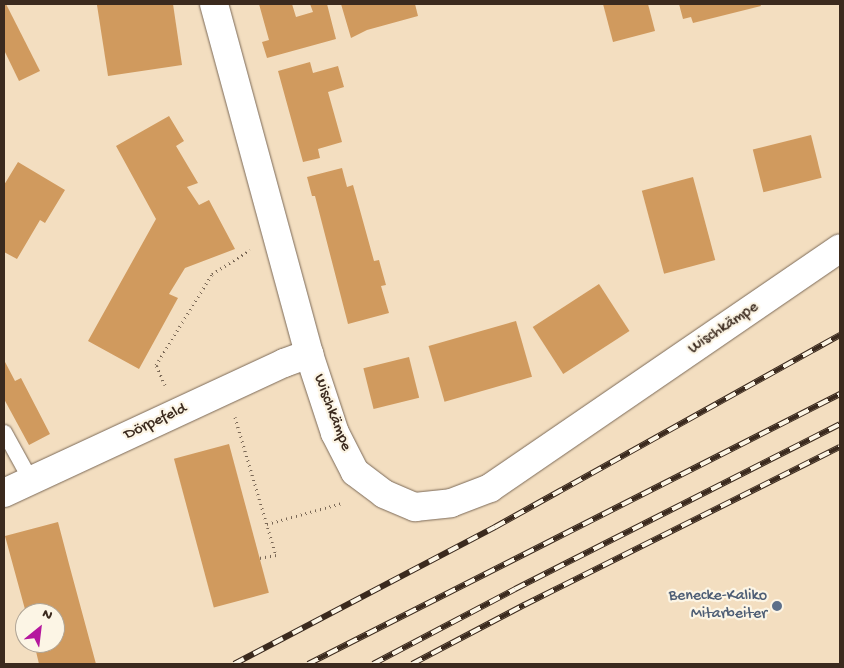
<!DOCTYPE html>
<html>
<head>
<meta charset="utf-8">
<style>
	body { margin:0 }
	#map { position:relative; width:844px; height:668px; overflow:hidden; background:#f3dec0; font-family:"Gochi Hand",sans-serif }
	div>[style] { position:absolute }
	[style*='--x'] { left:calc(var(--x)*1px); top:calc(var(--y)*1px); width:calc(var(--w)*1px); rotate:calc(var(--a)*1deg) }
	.building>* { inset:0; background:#d09a5e; transform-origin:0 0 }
	.path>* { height:3px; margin-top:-1.5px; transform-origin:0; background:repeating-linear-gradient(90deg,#7b6957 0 1px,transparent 0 5px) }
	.roads { filter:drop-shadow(0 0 1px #7b6957) drop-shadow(0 0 1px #7b6957) }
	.service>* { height:15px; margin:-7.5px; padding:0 7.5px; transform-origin:7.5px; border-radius:7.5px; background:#fff }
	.minor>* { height:28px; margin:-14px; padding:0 14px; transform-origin:14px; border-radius:14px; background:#fff }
	.rail>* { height:5.5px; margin-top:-2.75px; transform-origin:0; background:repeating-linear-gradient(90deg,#fcf5e5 0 11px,#3b2a1e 0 22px); box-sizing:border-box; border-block:1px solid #3b2a1e }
	.dots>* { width:14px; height:14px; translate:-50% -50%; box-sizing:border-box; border:2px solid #fcf5e5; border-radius:50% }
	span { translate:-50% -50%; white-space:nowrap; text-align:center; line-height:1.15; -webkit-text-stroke:4.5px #fcf5e5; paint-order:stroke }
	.street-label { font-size:16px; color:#3b2a1e }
	.service-label { font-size:16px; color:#4e5e75 }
	.right { translate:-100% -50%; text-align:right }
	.frame { position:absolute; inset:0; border:5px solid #3b2a1e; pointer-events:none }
	.north { position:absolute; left:15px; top:603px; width:50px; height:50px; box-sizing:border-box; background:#fcf5e5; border:1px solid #afa495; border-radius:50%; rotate:29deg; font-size:14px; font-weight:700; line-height:20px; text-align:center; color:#3b2a1e }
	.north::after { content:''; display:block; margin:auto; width:18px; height:22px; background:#b5179e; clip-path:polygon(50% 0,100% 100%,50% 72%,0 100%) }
</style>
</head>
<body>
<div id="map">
	<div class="building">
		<div style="clip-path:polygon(4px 4px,6px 4px,40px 71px,19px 81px,4px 50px)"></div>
		<div style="clip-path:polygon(108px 4px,173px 4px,182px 65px,108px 76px,97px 5px)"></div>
		<div style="clip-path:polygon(259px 4px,292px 4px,296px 17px,313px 12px,310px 4px,327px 4px,336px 39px,267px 58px,262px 42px,269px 40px)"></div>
		<div style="clip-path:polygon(341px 4px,415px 4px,418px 16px,367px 30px,351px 38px)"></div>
		<div style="clip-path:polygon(603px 4px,648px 4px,655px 31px,613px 42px)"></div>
		<div style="clip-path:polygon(679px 4px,760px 4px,761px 6px,693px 23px,691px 17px,683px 19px)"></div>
		<div style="clip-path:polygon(310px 62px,313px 73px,338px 66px,344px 87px,328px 92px,342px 142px,318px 149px,320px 158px,303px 162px,278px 71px)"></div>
		<div style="clip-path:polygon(169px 116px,184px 141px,176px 146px,198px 183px,187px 187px,199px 205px,209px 200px,235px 249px,185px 268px,169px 294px,178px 298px,139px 369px,88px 341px,156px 219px,116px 146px)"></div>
		<div style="left:811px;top:135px;width:44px;height:60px;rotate:76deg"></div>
		<div style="clip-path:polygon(18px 162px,65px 190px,45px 223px,40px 220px,17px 259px,4px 252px,4px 185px)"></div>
		<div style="clip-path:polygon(342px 168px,347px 187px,353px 185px,374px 261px,379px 260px,386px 285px,381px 286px,389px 313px,348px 324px,315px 196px,312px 196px,307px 177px)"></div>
		<div style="left:693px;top:177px;width:86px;height:53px;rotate:75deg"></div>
		<div style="left:599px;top:284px;width:56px;height:79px;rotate:57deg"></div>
		<div style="left:516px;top:321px;width:58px;height:91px;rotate:74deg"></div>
		<div style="left:409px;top:357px;width:42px;height:47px;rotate:76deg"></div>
		<div style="clip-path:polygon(4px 360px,15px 381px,21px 378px,50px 434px,29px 445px,4px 399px)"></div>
		<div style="left:229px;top:444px;width:154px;height:57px;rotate:75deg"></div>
		<div style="clip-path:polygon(58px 522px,69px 564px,96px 664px,39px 664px,34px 643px,55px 643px,55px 613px,26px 613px,5px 536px)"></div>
	</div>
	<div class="path">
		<div style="--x:165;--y:385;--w:22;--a:-114"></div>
		<div style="--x:156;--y:365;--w:107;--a:-58.4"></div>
		<div style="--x:212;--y:274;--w:45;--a:-32.3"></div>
		<div style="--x:235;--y:417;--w:144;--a:73.5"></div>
		<div style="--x:276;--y:555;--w:17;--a:170"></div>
		<div style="--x:267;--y:524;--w:78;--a:-15.6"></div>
	</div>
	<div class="roads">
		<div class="service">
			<div style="--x:4;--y:432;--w:56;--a:61.1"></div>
		</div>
		<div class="minor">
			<div style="--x:214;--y:4;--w:363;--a:74.8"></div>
			<div style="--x:309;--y:354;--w:83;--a:71.8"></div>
			<div style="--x:335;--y:433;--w:44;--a:62.9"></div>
			<div style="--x:355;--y:472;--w:36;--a:37"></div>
			<div style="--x:384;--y:494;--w:34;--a:23"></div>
			<div style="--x:415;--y:507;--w:36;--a:-6"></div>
			<div style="--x:451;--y:503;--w:42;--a:-21"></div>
			<div style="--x:490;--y:488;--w:424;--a:-34.4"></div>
			<div style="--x:4;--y:493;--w:309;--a:-24.9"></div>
			<div style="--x:284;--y:363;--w:27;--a:-20"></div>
		</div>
	</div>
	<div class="rail">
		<div style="--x:234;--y:664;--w:295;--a:-27.7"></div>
		<div style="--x:495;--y:527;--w:395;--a:-29.1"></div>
		<div style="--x:308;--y:664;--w:597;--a:-26.91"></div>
		<div style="--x:373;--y:664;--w:161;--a:-27.8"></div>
		<div style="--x:515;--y:589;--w:364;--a:-26.9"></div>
		<div style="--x:412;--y:664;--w:127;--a:-27.8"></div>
		<div style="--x:524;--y:605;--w:353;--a:-26.6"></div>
	</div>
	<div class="dots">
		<div style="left:777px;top:606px;background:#5c6f8a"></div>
	</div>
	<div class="street-label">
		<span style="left:724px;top:329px;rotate:-34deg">Wischkämpe</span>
		<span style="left:331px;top:413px;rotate:69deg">Wischkämpe</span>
		<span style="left:156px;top:423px;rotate:-25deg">Dörpefeld</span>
	</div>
	<div class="service-label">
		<span class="right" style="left:767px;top:606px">Benecke-Kaliko<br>Mitarbeiter</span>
	</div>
	<div class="frame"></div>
	<div class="north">N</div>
</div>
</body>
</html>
